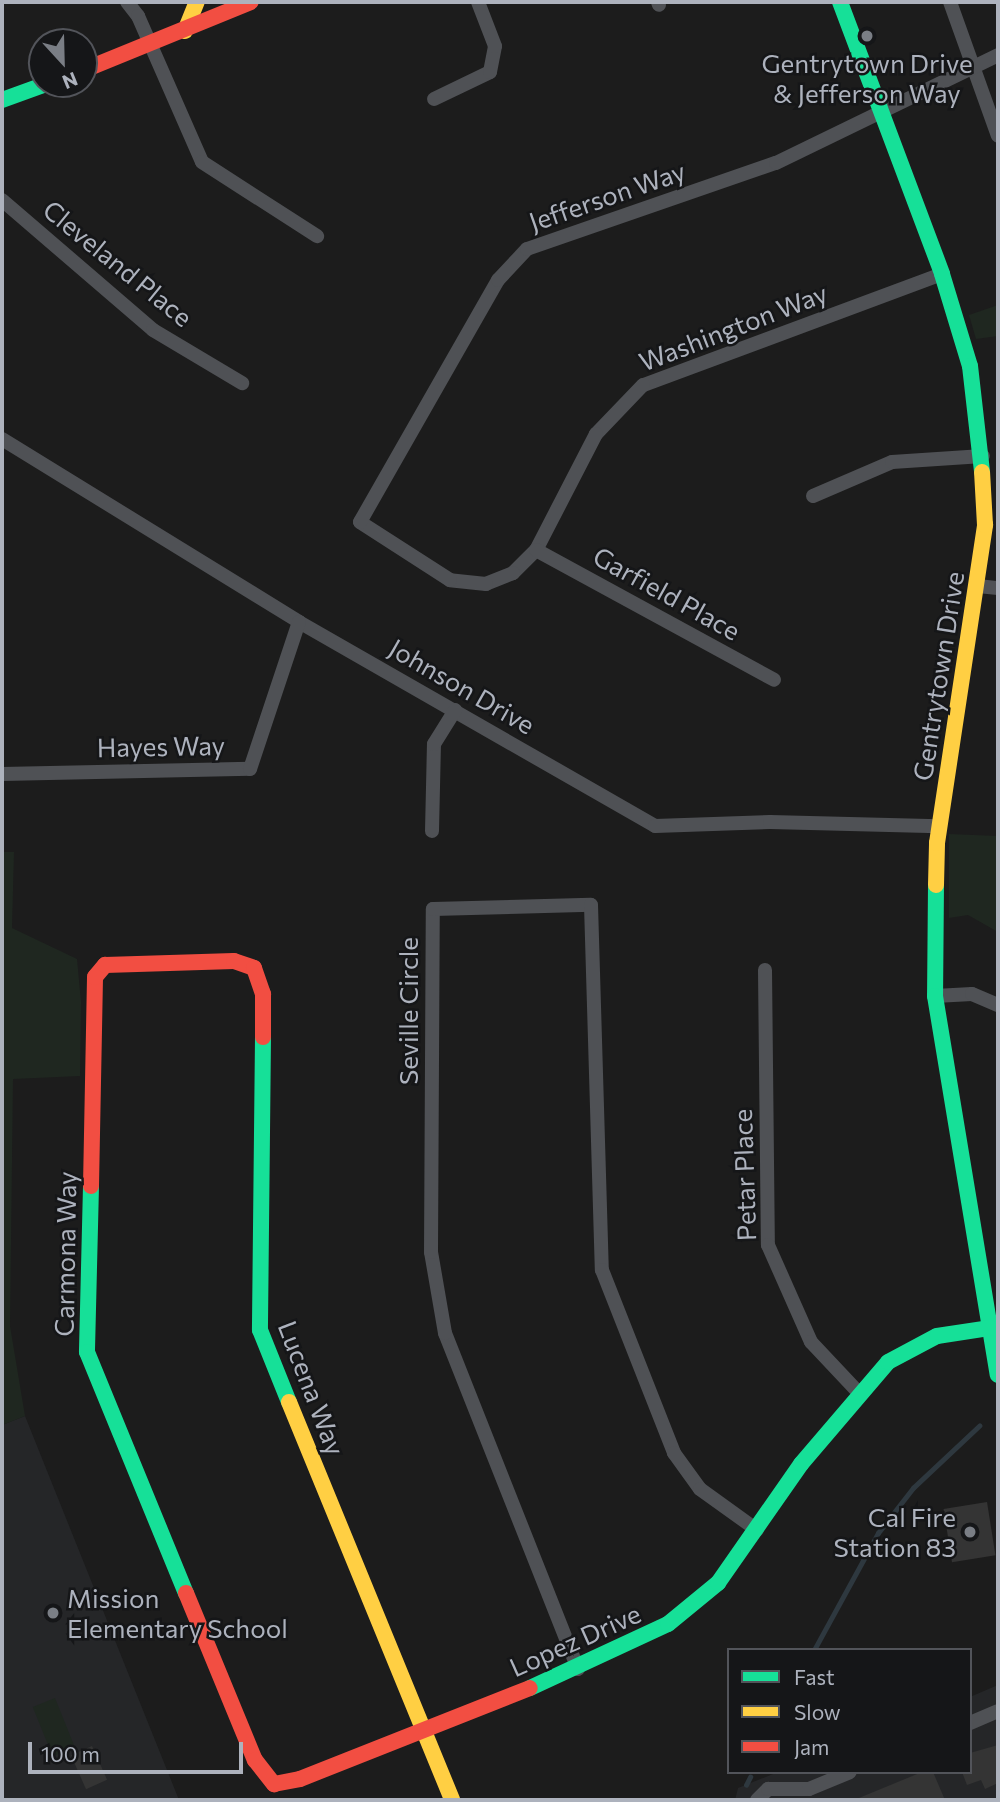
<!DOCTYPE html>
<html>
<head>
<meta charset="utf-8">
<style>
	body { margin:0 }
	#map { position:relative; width:1000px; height:1802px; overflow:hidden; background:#1c1c1c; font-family:Commissioner,sans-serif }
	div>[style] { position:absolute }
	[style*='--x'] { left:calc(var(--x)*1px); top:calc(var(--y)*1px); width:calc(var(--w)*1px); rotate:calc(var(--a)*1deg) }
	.built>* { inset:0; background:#252628 }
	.green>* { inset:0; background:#1f2720; transform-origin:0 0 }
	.stream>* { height:4.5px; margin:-2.25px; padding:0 2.25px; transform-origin:2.25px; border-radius:2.25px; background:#2e383f }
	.building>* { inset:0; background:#343434; transform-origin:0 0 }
	.street>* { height:14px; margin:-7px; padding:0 7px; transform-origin:7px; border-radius:7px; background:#4f5155 }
	.fast>* { height:16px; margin:-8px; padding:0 8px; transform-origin:8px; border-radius:8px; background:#16e098 }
	.slow>* { height:16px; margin:-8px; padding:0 8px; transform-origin:8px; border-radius:8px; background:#ffcf43 }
	.jam>* { height:16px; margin:-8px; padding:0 8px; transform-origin:8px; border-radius:8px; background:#f24e42 }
	.dots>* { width:19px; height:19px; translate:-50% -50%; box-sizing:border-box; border:4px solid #151618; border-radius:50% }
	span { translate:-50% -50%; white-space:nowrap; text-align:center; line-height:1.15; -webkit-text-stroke:5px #151618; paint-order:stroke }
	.poi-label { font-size:26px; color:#adb2bd }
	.right { translate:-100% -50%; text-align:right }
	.left { translate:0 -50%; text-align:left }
	.street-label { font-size:26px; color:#adb2bd }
	.frame { position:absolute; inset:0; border:4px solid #adb2bd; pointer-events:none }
	.legend { position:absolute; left:727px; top:1648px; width:245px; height:126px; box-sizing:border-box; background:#151618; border:2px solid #52545a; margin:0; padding:9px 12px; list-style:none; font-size:21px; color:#adb2bd }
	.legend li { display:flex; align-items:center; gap:14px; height:35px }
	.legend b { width:35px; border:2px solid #52545a }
	.north { position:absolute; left:28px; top:28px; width:70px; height:70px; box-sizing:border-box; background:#151618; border:2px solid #52545a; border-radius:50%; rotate:158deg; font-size:19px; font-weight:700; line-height:28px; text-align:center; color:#adb2bd }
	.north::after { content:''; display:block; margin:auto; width:24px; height:32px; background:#7a7e85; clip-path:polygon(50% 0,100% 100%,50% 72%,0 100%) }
	.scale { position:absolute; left:28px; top:1742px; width:215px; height:32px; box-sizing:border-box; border:4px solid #adb2bd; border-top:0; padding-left:9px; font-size:21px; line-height:24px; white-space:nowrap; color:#adb2bd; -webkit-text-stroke:5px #151618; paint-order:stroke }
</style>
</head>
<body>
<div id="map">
	<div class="built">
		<div style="clip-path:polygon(25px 1416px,179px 1800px,2px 1800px,2px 1425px)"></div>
		<div style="clip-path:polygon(998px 1685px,998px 1800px,735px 1800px,738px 1788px,778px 1772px,970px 1772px,970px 1697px)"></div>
	</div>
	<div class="green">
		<div style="clip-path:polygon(998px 305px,998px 336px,976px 339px,969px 315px)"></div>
		<div style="clip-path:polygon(949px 834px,998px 836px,998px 932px,968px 915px,949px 918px)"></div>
		<div style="clip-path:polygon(2px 852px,14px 852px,12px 928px,77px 959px,81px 1002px,80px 1076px,13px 1079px,10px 1326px,25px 1416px,2px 1425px)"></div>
		<div style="left:55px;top:1698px;width:53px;height:24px;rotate:68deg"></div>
	</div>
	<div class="stream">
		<div style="--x:814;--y:1650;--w:133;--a:-61.3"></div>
		<div style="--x:878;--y:1533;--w:57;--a:-52.1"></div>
		<div style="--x:913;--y:1488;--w:91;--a:-43.2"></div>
		<div style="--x:746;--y:1785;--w:9;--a:-63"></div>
	</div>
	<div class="building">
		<div style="left:987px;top:1502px;width:54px;height:44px;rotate:81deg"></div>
		<div style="clip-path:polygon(998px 1745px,998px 1783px,985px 1789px,981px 1780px,967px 1785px,962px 1772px,970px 1772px,970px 1753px)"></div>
		<div style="left:92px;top:1746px;width:37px;height:23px;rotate:66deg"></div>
		<div style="clip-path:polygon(922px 1772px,933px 1772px,945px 1800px,854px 1800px)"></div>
	</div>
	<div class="street">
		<div style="--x:127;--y:2;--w:18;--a:52"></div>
		<div style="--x:138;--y:16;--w:159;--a:66.3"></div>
		<div style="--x:202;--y:162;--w:137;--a:32.8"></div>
		<div style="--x:658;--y:2;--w:3;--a:72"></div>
		<div style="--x:950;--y:2;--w:142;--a:70.3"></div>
		<div style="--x:434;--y:99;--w:62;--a:-25.7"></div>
		<div style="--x:490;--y:72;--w:26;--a:-79"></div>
		<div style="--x:495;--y:46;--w:47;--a:-111.1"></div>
		<div style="--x:2;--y:200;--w:199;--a:40.7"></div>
		<div style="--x:153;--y:330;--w:104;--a:30.8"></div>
		<div style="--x:942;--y:274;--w:319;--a:159.6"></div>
		<div style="--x:643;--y:385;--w:68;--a:133.8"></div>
		<div style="--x:596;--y:434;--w:131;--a:117.3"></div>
		<div style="--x:536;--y:550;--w:33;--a:135"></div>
		<div style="--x:513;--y:573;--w:29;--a:158"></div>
		<div style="--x:486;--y:584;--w:36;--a:-174"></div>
		<div style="--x:450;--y:580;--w:107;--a:-147.2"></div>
		<div style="--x:360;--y:522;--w:279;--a:-60.3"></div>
		<div style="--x:498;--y:280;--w:42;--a:-46.9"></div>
		<div style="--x:527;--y:249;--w:263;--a:-19.1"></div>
		<div style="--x:776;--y:163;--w:247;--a:-25.9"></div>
		<div style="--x:2;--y:439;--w:349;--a:31.6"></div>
		<div style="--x:299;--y:622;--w:410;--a:29.8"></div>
		<div style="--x:655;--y:826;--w:115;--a:-2"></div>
		<div style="--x:770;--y:822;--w:169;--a:1.4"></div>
		<div style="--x:813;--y:496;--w:86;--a:-23.3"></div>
		<div style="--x:892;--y:462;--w:91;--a:-3.8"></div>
		<div style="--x:536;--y:550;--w:271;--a:28.6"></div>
		<div style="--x:978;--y:586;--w:20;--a:6"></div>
		<div style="--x:2;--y:774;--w:248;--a:-1.2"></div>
		<div style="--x:250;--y:769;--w:155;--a:-71.6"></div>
		<div style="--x:432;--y:831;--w:87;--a:-88.7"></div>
		<div style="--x:434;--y:744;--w:40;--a:-58"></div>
		<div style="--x:765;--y:970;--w:275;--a:89.4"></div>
		<div style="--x:768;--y:1245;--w:106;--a:66.1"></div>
		<div style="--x:811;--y:1342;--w:70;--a:46.7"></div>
		<div style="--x:935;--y:996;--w:37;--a:-3"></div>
		<div style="--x:972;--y:994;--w:28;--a:23"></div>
		<div style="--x:578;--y:1669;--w:361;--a:-111.6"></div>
		<div style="--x:445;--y:1333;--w:82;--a:-99.8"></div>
		<div style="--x:431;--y:1252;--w:343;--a:-89.7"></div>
		<div style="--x:433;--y:909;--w:158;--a:-1.5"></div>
		<div style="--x:591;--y:905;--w:365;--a:88.3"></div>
		<div style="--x:602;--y:1270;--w:197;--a:68.5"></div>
		<div style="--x:674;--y:1453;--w:44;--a:54.2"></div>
		<div style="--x:700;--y:1489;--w:70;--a:35.7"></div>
		<div style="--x:970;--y:1723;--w:30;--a:-23"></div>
		<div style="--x:757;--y:1800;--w:16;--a:-45"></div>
		<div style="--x:768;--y:1789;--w:41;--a:0"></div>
		<div style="--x:809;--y:1789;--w:44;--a:-22.5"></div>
	</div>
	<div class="fast">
		<div style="--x:840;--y:2;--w:290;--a:69.4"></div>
		<div style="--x:942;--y:274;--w:96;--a:73.1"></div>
		<div style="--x:970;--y:366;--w:107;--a:83.5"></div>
		<div style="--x:2;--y:100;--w:47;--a:-20"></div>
		<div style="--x:936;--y:885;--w:111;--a:90.5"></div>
		<div style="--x:935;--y:996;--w:384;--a:80.6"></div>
		<div style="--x:263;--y:1037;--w:293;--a:90.6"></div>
		<div style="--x:260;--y:1330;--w:78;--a:68.1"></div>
		<div style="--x:91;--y:1186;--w:166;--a:91.4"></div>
		<div style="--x:87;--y:1352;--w:261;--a:67.7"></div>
		<div style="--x:530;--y:1688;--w:152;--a:-24.9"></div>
		<div style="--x:668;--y:1624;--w:65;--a:-39.4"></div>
		<div style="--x:718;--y:1583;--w:145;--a:-55.1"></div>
		<div style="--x:801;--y:1464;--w:134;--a:-49.5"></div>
		<div style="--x:888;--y:1362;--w:55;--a:-28"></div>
		<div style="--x:937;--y:1336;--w:54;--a:-8.6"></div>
	</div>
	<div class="slow">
		<div style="--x:185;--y:31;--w:31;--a:-68"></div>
		<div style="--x:936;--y:885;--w:42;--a:-88.6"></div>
		<div style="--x:937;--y:843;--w:322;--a:-81.4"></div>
		<div style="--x:985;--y:525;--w:53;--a:-93.2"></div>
		<div style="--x:289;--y:1402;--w:430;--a:67.7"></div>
	</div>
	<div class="jam">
		<div style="--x:84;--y:70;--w:180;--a:-22.2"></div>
		<div style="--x:91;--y:1186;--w:209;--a:-88.9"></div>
		<div style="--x:95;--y:977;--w:16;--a:-50"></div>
		<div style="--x:105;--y:965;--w:129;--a:-1.8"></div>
		<div style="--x:234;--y:961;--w:21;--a:19"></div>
		<div style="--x:254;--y:968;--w:28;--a:71"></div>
		<div style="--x:263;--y:994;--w:43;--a:90"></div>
		<div style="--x:186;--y:1593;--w:181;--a:67.6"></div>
		<div style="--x:255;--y:1760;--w:31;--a:52"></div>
		<div style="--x:274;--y:1784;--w:26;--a:-11"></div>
		<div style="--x:300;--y:1779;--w:247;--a:-21.6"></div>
	</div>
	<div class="dots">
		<div style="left:867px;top:36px;background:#7a7e85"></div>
		<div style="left:970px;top:1532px;background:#7a7e85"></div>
		<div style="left:53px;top:1613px;background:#7a7e85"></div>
	</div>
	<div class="poi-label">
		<span style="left:867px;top:78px">Gentrytown Drive<br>&amp; Jefferson Way</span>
		<span class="right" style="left:956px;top:1532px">Cal Fire<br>Station 83</span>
		<span class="left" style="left:67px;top:1613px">Mission<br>Elementary School</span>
	</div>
	<div class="street-label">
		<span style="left:607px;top:196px;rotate:-19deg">Jefferson Way</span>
		<span style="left:118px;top:263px;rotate:39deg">Cleveland Place</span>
		<span style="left:733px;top:327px;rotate:-21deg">Washington Way</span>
		<span style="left:667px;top:593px;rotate:29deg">Garfield Place</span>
		<span style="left:938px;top:676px;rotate:-81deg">Gentrytown Drive</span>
		<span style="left:462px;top:686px;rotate:30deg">Johnson Drive</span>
		<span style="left:161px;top:746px;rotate:-1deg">Hayes Way</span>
		<span style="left:408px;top:1011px;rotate:-90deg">Seville Circle</span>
		<span style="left:744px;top:1175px;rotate:-92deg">Petar Place</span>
		<span style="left:65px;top:1254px;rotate:-89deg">Carmona Way</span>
		<span style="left:312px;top:1388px;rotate:69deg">Lucena Way</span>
		<span style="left:575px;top:1640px;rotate:-24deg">Lopez Drive</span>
	</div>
	<div class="frame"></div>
	<ul class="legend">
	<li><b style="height:9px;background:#16e098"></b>Fast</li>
	<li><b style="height:9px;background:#ffcf43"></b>Slow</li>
	<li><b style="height:9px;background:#f24e42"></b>Jam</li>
	</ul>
	<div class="north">N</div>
	<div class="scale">100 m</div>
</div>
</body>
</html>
